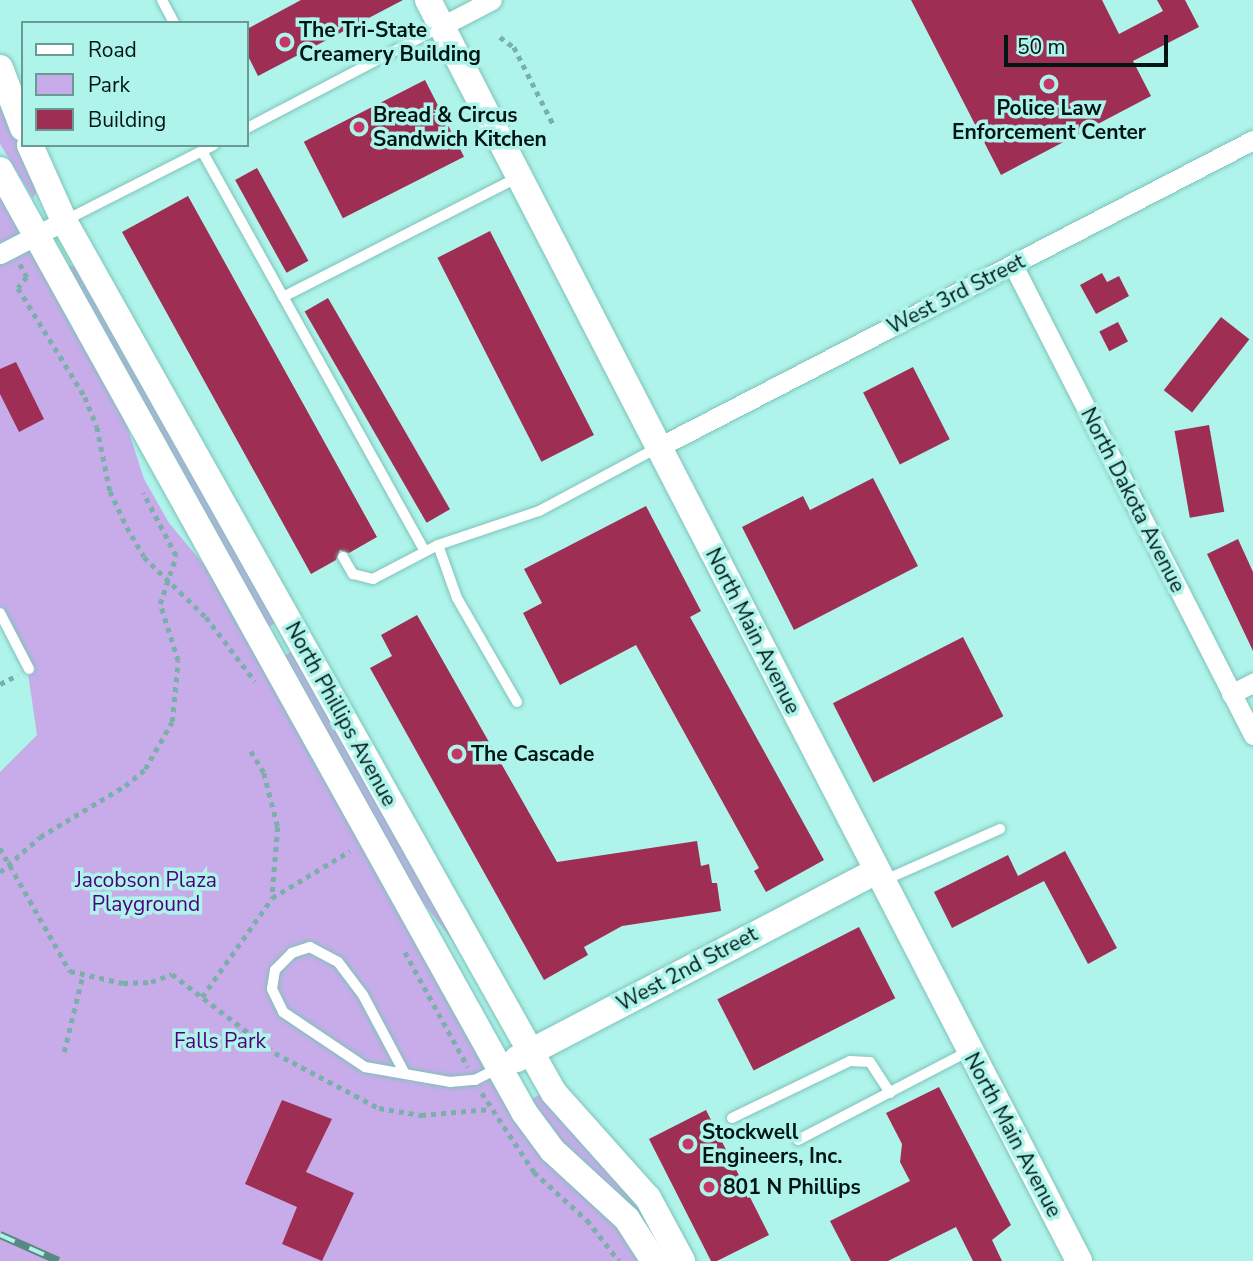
<!DOCTYPE html>
<html>
<head>
<meta charset="utf-8">
<style>
	body { margin:0 }
	#map { position:relative; width:1253px; height:1261px; overflow:hidden; background:#aff4ea; font-family:"Nunito Sans",sans-serif }
	div>[style] { position:absolute }
	[style*='--x'] { left:calc(var(--x)*1px); top:calc(var(--y)*1px); width:calc(var(--w)*1px); rotate:calc(var(--a)*1deg) }
	.green>* { inset:0; background:#c8acea }
	.building>* { inset:0; background:#9e2e53; transform-origin:0 0 }
	.path>* { height:4.5px; margin-top:-2.25px; transform-origin:0; background:repeating-linear-gradient(90deg,#7ab0a9 0 5px,transparent 0 10px) }
	.roads { filter:drop-shadow(0 0 2px #7ec2b9) drop-shadow(0 0 2px #7ec2b9) }
	.lane>* { height:10px; margin:-5px; padding:0 5px; transform-origin:5px; border-radius:5px; background:#fff }
	.street>* { height:19px; margin:-9.5px; padding:0 9.5px; transform-origin:9.5px; border-radius:9.5px; background:#fff }
	.secondary>* { height:26px; margin:-13px; padding:0 13px; transform-origin:13px; border-radius:13px; background:#fff }
	.rail>* { height:8px; margin-top:-4px; transform-origin:0; background:repeating-linear-gradient(90deg,#aff4ea 0 16px,#5a8882 0 32px); box-sizing:border-box; border-block:2px solid #5a8882 }
	.dots>* { width:19px; height:19px; translate:-50% -50%; box-sizing:border-box; border:4px solid #aff4ea; border-radius:50% }
	span { translate:-50% -50%; white-space:nowrap; text-align:center; line-height:1.15; -webkit-text-stroke:7px #aff4ea; paint-order:stroke }
	.poi-label { font-size:21px; color:#001614; font-weight:700 }
	.left { translate:0 -50%; text-align:left }
	.street-label { font-size:21px; color:#001614 }
	.park-label { font-size:21px; color:#4f007f }
	.legend { position:absolute; left:21px; top:21px; width:228px; height:126px; box-sizing:border-box; background:#aff4ea; border:2px solid #699b94; margin:0; padding:9px 12px; list-style:none; font-size:21px; color:#001614 }
	.legend li { display:flex; align-items:center; gap:14px; height:35px }
	.legend b { width:35px; border:2px solid #699b94 }
	.scale { position:absolute; left:1004px; top:35px; width:164px; height:32px; box-sizing:border-box; border:4px solid #001614; border-top:0; padding-left:9px; font-size:21px; line-height:24px; white-space:nowrap; color:#001614; -webkit-text-stroke:5px #aff4ea; paint-order:stroke }
</style>
</head>
<body>
<div id="map">
	<div class="green">
		<div style="clip-path:polygon(0 100px,37px 191px,33px 198px,0 144px)"></div>
		<div style="clip-path:polygon(0 192px,125px 420px,144px 479px,169px 523px,211px 573px,500px 1088px,608px 1212px,643px 1261px,0 1261px,0 772px,37px 735px,26px 660px,0 608px)"></div>
		<div style="clip-path:polygon(69px 266px,77px 266px,279px 621px,265px 629px,65px 270px)"></div>
		<div style="clip-path:polygon(294px 650px,459px 949px,402px 875px,281px 658px)"></div>
		<div style="clip-path:polygon(539px 1095px,622px 1181px,659px 1233px,653px 1237px,548px 1129px,532px 1099px)"></div>
	</div>
	<div class="building">
		<div style="clip-path:polygon(301px 0,403px 0,258px 76px,247px 54px,247px 29px)"></div>
		<div style="clip-path:polygon(911px 0,1102px 0,1119px 34px,1163px 11px,1157px 0,1185px 0,1199px 27px,1133px 61px,1151px 96px,1001px 175px)"></div>
		<div style="left:425px;top:80px;width:86px;height:136px;rotate:63deg"></div>
		<div style="left:257px;top:168px;width:106px;height:25px;rotate:61deg"></div>
		<div style="clip-path:polygon(188px 196px,377px 537px,349px 553px,340px 550px,336px 560px,311px 574px,122px 232px)"></div>
		<div style="left:490px;top:231px;width:229px;height:59px;rotate:63deg"></div>
		<div style="clip-path:polygon(1102px 273px,1107px 282px,1119px 276px,1129px 296px,1096px 314px,1080px 285px)"></div>
		<div style="left:328px;top:298px;width:244px;height:27px;rotate:60deg"></div>
		<div style="left:1221px;top:317px;width:36px;height:93px;rotate:38deg"></div>
		<div style="left:1118px;top:322px;width:22px;height:21px;rotate:63deg"></div>
		<div style="clip-path:polygon(16px 362px,44px 419px,19px 432px,0 394px,0 369px)"></div>
		<div style="left:913px;top:367px;width:81px;height:56px;rotate:63deg"></div>
		<div style="left:1209px;top:425px;width:88px;height:35px;rotate:80deg"></div>
		<div style="clip-path:polygon(873px 478px,918px 566px,794px 630px,742px 527px,803px 496px,810px 510px)"></div>
		<div style="clip-path:polygon(646px 506px,701px 611px,690px 617px,824px 860px,766px 892px,754px 871px,759px 868px,636px 645px,560px 685px,523px 613px,542px 603px,524px 569px)"></div>
		<div style="clip-path:polygon(1238px 539px,1253px 572px,1253px 651px,1207px 554px)"></div>
		<div style="clip-path:polygon(417px 615px,557px 862px,697px 841px,701px 866px,709px 864px,712px 883px,717px 883px,721px 911px,622px 926px,584px 947px,588px 955px,544px 980px,370px 668px,392px 656px,381px 635px)"></div>
		<div style="left:963px;top:637px;width:89px;height:146px;rotate:63deg"></div>
		<div style="clip-path:polygon(1065px 851px,1117px 948px,1088px 964px,1044px 881px,952px 928px,934px 892px,1008px 855px,1018px 876px)"></div>
		<div style="left:859px;top:927px;width:80px;height:159px;rotate:63deg"></div>
		<div style="clip-path:polygon(939px 1087px,1011px 1225px,992px 1240px,1002px 1261px,973px 1261px,956px 1227px,888px 1261px,851px 1261px,830px 1221px,910px 1181px,900px 1162px,902px 1144px,886px 1113px)"></div>
		<div style="clip-path:polygon(282px 1100px,332px 1119px,306px 1172px,354px 1193px,322px 1261px,282px 1244px,297px 1207px,245px 1184px)"></div>
		<div style="clip-path:polygon(706px 1110px,769px 1235px,717px 1261px,711px 1261px,649px 1139px)"></div>
	</div>
	<div class="path">
		<div style="--x:500;--y:37;--w:17;--a:36"></div>
		<div style="--x:514;--y:47;--w:89;--a:63.1"></div>
		<div style="--x:20;--y:264;--w:15;--a:62"></div>
		<div style="--x:27;--y:277;--w:14;--a:129"></div>
		<div style="--x:18;--y:288;--w:128;--a:58.4"></div>
		<div style="--x:85;--y:397;--w:32;--a:68"></div>
		<div style="--x:97;--y:427;--w:65;--a:78.5"></div>
		<div style="--x:110;--y:491;--w:40;--a:65"></div>
		<div style="--x:127;--y:527;--w:34;--a:60"></div>
		<div style="--x:144;--y:557;--w:86;--a:44.1"></div>
		<div style="--x:206;--y:617;--w:81;--a:52.6"></div>
		<div style="--x:0;--y:684;--w:20;--a:-27"></div>
		<div style="--x:251;--y:751;--w:26;--a:59"></div>
		<div style="--x:264;--y:773;--w:56;--a:75.5"></div>
		<div style="--x:278;--y:827;--w:71;--a:94.8"></div>
		<div style="--x:0;--y:848;--w:142;--a:60.4"></div>
		<div style="--x:70;--y:971;--w:54;--a:12.8"></div>
		<div style="--x:123;--y:983;--w:28;--a:-2"></div>
		<div style="--x:151;--y:982;--w:22;--a:-21"></div>
		<div style="--x:172;--y:974;--w:130;--a:37.5"></div>
		<div style="--x:275;--y:1053;--w:118;--a:27.9"></div>
		<div style="--x:379;--y:1108;--w:43;--a:9.5"></div>
		<div style="--x:421;--y:1115;--w:70;--a:-4.9"></div>
		<div style="--x:0;--y:872;--w:53;--a:-41.2"></div>
		<div style="--x:40;--y:837;--w:99;--a:-31"></div>
		<div style="--x:125;--y:786;--w:26;--a:-40"></div>
		<div style="--x:145;--y:769;--w:54;--a:-60.1"></div>
		<div style="--x:172;--y:722;--w:61;--a:-84.4"></div>
		<div style="--x:178;--y:661;--w:60;--a:-107.5"></div>
		<div style="--x:160;--y:604;--w:51;--a:-71.6"></div>
		<div style="--x:176;--y:556;--w:71;--a:-117.6"></div>
		<div style="--x:405;--y:952;--w:131;--a:61.3"></div>
		<div style="--x:202;--y:997;--w:121;--a:-54.7"></div>
		<div style="--x:272;--y:898;--w:91;--a:-31.1"></div>
		<div style="--x:64;--y:1052;--w:80;--a:-76.3"></div>
		<div style="--x:482;--y:1093;--w:95;--a:56.6"></div>
		<div style="--x:534;--y:1172;--w:72;--a:42.2"></div>
		<div style="--x:587;--y:1220;--w:52;--a:52"></div>
	</div>
	<div class="roads">
		<div class="lane">
			<div style="--x:162;--y:0;--w:26;--a:62"></div>
			<div style="--x:247;--y:128;--w:220;--a:-27.6"></div>
			<div style="--x:202;--y:151;--w:458;--a:60.9"></div>
			<div style="--x:64;--y:221;--w:168;--a:-26.9"></div>
			<div style="--x:283;--y:297;--w:265;--a:-27"></div>
			<div style="--x:438;--y:545;--w:56;--a:70.3"></div>
			<div style="--x:457;--y:598;--w:120;--a:60"></div>
			<div style="--x:343;--y:557;--w:20;--a:60"></div>
			<div style="--x:353;--y:574;--w:21;--a:14"></div>
			<div style="--x:373;--y:579;--w:73;--a:-27.6"></div>
			<div style="--x:438;--y:545;--w:107;--a:-18.6"></div>
			<div style="--x:539;--y:511;--w:134;--a:-28.1"></div>
			<div style="--x:0;--y:613;--w:63;--a:62.6"></div>
			<div style="--x:885;--y:880;--w:126;--a:-23.9"></div>
			<div style="--x:405;--y:1074;--w:89;--a:-118"></div>
			<div style="--x:363;--y:995;--w:41;--a:-127.1"></div>
			<div style="--x:338;--y:962;--w:32;--a:-152"></div>
			<div style="--x:310;--y:947;--w:19;--a:162"></div>
			<div style="--x:292;--y:953;--w:24;--a:135"></div>
			<div style="--x:275;--y:970;--w:19;--a:99"></div>
			<div style="--x:272;--y:989;--w:25;--a:64"></div>
			<div style="--x:283;--y:1012;--w:99;--a:33.9"></div>
			<div style="--x:365;--y:1067;--w:86;--a:10"></div>
			<div style="--x:450;--y:1082;--w:25;--a:-5"></div>
			<div style="--x:475;--y:1080;--w:27;--a:-27"></div>
			<div style="--x:732;--y:1118;--w:131;--a:-25.8"></div>
			<div style="--x:850;--y:1061;--w:20;--a:3"></div>
			<div style="--x:870;--y:1062;--w:37;--a:57"></div>
			<div style="--x:798;--y:1140;--w:193;--a:-27.5"></div>
		</div>
		<div class="street">
			<div style="--x:442;--y:26;--w:56;--a:-27.5"></div>
			<div style="--x:0;--y:254;--w:72;--a:-27.3"></div>
			<div style="--x:1013;--y:265;--w:528;--a:62.95"></div>
			<div style="--x:659;--y:447;--w:669;--a:-27.33"></div>
			<div style="--x:1231;--y:694;--w:25;--a:-27"></div>
		</div>
		<div class="secondary">
			<div style="--x:428;--y:0;--w:1419;--a:62.69"></div>
			<div style="--x:0;--y:68;--w:64;--a:69"></div>
			<div style="--x:30;--y:145;--w:83;--a:65.9"></div>
			<div style="--x:64;--y:221;--w:1000;--a:60.67"></div>
			<div style="--x:554;--y:1093;--w:141;--a:48.2"></div>
			<div style="--x:648;--y:1198;--w:72;--a:61.6"></div>
			<div style="--x:0;--y:170;--w:1078;--a:60.91"></div>
			<div style="--x:524;--y:1112;--w:47;--a:53.6"></div>
			<div style="--x:552;--y:1150;--w:102;--a:42.6"></div>
			<div style="--x:627;--y:1219;--w:50;--a:57.3"></div>
			<div style="--x:517;--y:1059;--w:404;--a:-27.6"></div>
		</div>
	</div>
	<div class="rail">
		<div style="--x:0;--y:1235;--w:64;--a:23.8"></div>
	</div>
	<div class="dots">
		<div style="left:285px;top:42px;background:#c43766"></div>
		<div style="left:1049px;top:84px;background:#c43766"></div>
		<div style="left:359px;top:127px;background:#c43766"></div>
		<div style="left:457px;top:754px;background:#c43766"></div>
		<div style="left:688px;top:1144px;background:#c43766"></div>
		<div style="left:709px;top:1187px;background:#c43766"></div>
	</div>
	<div class="poi-label">
		<span class="left" style="left:299px;top:42px">The Tri-State<br>Creamery Building</span>
		<span style="left:1049px;top:120px">Police Law<br>Enforcement Center</span>
		<span class="left" style="left:373px;top:127px">Bread &amp; Circus<br>Sandwich Kitchen</span>
		<span class="left" style="left:471px;top:754px">The Cascade</span>
		<span class="left" style="left:702px;top:1144px">Stockwell<br>Engineers, Inc.</span>
		<span class="left" style="left:723px;top:1187px">801 N Phillips</span>
	</div>
	<div class="street-label">
		<span style="left:956px;top:294px;rotate:-27deg">West 3rd Street</span>
		<span style="left:1133px;top:500px;rotate:63deg">North Dakota Avenue</span>
		<span style="left:753px;top:631px;rotate:63deg">North Main Avenue</span>
		<span style="left:341px;top:714px;rotate:61deg">North Phillips Avenue</span>
		<span style="left:687px;top:969px;rotate:-28deg">West 2nd Street</span>
		<span style="left:1013px;top:1135px;rotate:62deg">North Main Avenue</span>
	</div>
	<div class="park-label">
		<span style="left:146px;top:892px">Jacobson Plaza<br>Playground</span>
		<span style="left:220px;top:1041px">Falls Park</span>
	</div>
	<ul class="legend">
	<li><b style="height:9px;background:#fff"></b>Road</li>
	<li><b style="height:19px;background:#c8acea"></b>Park</li>
	<li><b style="height:19px;background:#9e2e53"></b>Building</li>
	</ul>
	<div class="scale">50 m</div>
</div>
</body>
</html>
